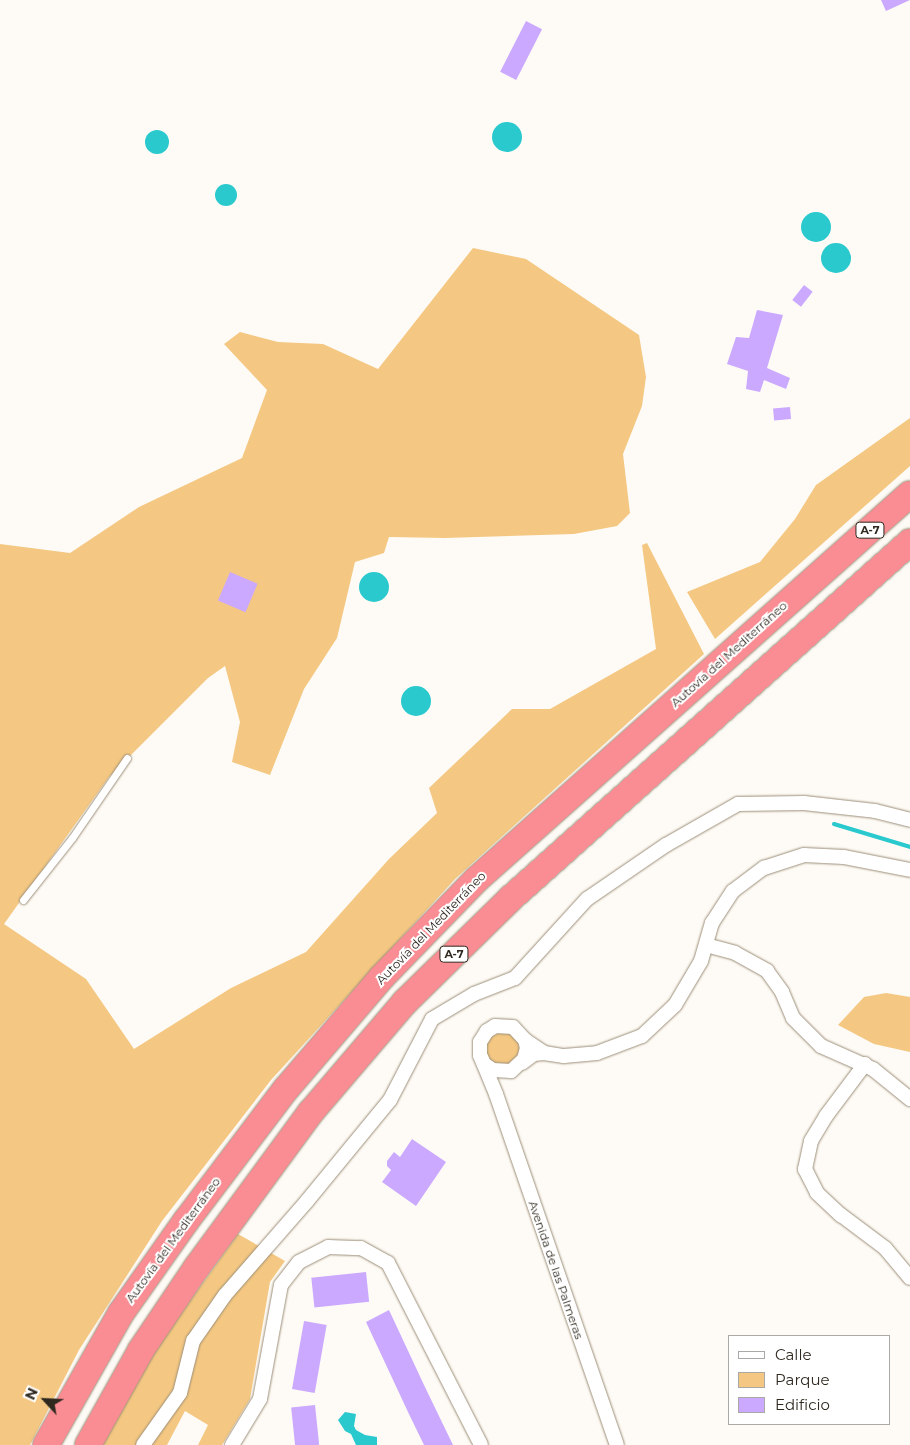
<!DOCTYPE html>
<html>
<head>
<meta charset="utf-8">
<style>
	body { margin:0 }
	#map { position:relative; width:910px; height:1445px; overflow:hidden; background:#fefbf6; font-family:Montserrat,sans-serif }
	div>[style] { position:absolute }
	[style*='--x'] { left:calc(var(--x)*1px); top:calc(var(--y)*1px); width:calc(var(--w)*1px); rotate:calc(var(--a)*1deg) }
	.green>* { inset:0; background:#f4c882 }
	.round { border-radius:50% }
	.water>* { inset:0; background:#29c9ce }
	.stream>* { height:4px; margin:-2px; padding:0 2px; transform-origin:2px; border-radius:2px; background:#29c9ce }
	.building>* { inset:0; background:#cba9fe; transform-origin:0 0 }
	.roads { filter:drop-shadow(0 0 1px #9c8e78) drop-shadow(0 0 1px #9c8e78) }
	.service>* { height:7px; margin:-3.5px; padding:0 3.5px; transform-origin:3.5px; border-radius:3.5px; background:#fff }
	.minor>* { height:14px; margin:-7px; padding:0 7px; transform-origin:7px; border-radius:7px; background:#fff }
	.motorway>* { height:26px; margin:-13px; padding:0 13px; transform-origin:13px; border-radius:13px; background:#fa8c93 }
	span { translate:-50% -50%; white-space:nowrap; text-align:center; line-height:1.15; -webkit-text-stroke:4px #fff; paint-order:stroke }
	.shield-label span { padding:1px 4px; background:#fff; border:1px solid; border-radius:4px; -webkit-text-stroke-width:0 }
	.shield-label { font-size:11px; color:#2e281f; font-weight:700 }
	.street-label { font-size:12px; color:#2e281f }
	.legend { position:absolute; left:728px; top:1335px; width:162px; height:90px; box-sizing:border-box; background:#fff; border:1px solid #aba9a5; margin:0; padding:6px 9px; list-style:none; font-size:15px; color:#2e281f }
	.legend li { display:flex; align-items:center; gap:10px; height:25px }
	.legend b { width:25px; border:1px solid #aba9a5 }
	.north { position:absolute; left:20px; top:1375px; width:50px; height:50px; -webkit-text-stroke:4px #fff; paint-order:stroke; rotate:295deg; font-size:14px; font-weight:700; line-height:20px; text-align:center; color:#2e281f }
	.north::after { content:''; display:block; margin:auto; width:18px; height:22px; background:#2e281f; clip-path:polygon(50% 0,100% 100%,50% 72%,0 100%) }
</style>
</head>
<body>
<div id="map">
	<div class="green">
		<div style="clip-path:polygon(473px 248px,526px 259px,639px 335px,646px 377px,642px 406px,623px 454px,630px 513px,617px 526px,574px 534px,445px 538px,389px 537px,384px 553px,355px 562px,337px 638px,304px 689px,270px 775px,232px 762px,240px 722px,225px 666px,208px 678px,109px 777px,4px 924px,86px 979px,134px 1049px,231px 988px,306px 952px,389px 859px,437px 813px,429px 788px,512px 709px,550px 709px,656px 649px,642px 545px,647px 543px,704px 654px,455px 879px,271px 1080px,162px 1221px,79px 1350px,30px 1445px,0 1445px,0 544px,70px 553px,139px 507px,242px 458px,267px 390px,224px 344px,240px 332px,278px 342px,323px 344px,378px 369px)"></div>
		<div style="clip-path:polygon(910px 418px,910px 466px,715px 639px,687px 592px,760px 562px,795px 519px,816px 485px)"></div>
		<div style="clip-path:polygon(886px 993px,910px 997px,910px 1052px,874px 1044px,838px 1025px,864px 997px)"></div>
		<div class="round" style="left:486px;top:1033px;width:34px;height:34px"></div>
		<div style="clip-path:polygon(238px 1234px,285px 1261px,270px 1282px,250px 1399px,222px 1445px,198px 1445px,208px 1425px,185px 1411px,167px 1445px,102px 1445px,158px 1346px)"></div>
	</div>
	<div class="water">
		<div class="round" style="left:492px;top:122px;width:30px;height:30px"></div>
		<div class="round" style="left:145px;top:130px;width:24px;height:24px"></div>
		<div class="round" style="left:215px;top:184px;width:22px;height:22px"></div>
		<div class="round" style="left:801px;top:212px;width:30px;height:30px"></div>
		<div class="round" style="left:821px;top:243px;width:30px;height:30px"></div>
		<div class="round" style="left:359px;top:572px;width:30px;height:30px"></div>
		<div class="round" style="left:401px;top:686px;width:30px;height:30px"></div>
		<div style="clip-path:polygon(345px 1412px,356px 1414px,354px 1426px,356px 1430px,365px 1435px,377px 1437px,377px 1445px,356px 1445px,351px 1434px,345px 1431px,338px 1420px)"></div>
	</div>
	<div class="stream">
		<div style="--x:834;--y:824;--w:79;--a:16.8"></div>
	</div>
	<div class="building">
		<div style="clip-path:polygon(881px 0,910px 0,886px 11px)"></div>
		<div style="left:526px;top:21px;width:18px;height:57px;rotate:27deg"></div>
		<div style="left:804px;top:285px;width:11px;height:19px;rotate:38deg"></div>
		<div style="clip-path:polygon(757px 310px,783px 315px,767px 368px,790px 378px,786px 389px,764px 380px,760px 392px,746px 389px,748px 371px,727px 364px,736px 337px,749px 338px)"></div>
		<div style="left:790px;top:407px;width:12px;height:17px;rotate:85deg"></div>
		<div style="left:230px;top:572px;width:30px;height:31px;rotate:23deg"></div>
		<div style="clip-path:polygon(412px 1139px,446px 1162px,416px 1206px,382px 1182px,391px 1170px,387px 1166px,387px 1161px,394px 1152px,400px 1157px)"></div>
		<div style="left:366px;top:1272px;width:30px;height:55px;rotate:84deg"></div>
		<div style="clip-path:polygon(389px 1310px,424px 1385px,453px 1445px,424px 1445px,408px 1412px,366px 1322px)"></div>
		<div style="left:304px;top:1321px;width:23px;height:69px;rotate:10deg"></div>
		<div style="left:315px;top:1405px;width:40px;height:24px;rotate:84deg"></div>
	</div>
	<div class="roads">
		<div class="service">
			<div style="--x:23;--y:900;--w:79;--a:-51.7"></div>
			<div style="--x:72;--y:838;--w:97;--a:-55.5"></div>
		</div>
		<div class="minor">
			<div style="--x:706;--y:945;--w:30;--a:15"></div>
			<div style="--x:735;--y:953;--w:37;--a:29"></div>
			<div style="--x:767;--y:971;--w:26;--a:54"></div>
			<div style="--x:782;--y:992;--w:28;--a:67"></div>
			<div style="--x:793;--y:1018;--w:40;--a:45"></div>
			<div style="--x:821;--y:1046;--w:57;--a:23.9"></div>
			<div style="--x:873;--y:1069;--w:48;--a:39"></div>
			<div style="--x:525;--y:1040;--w:8;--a:76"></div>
			<div style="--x:527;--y:1048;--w:11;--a:105"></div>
			<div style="--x:524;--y:1059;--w:18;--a:137"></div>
			<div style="--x:511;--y:1071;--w:18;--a:-177"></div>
			<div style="--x:493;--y:1070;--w:11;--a:-146"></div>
			<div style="--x:484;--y:1064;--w:10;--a:-114"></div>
			<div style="--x:480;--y:1055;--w:13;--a:-90"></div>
			<div style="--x:480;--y:1042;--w:13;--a:-58"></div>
			<div style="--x:487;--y:1031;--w:9;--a:-32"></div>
			<div style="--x:495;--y:1026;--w:18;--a:3"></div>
			<div style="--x:513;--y:1027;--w:18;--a:47"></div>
			<div style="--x:525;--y:1040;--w:23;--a:34"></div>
			<div style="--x:480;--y:1055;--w:42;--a:67.7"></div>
			<div style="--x:496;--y:1094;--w:371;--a:71"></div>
			<div style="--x:522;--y:1063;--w:15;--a:-37"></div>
			<div style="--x:534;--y:1054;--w:10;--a:-6"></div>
			<div style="--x:544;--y:1053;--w:20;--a:9"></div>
			<div style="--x:564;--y:1056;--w:33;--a:-5"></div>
			<div style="--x:597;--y:1053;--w:48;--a:-20.7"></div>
			<div style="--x:642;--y:1036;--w:45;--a:-43.2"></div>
			<div style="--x:675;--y:1005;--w:51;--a:-59.4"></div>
			<div style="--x:701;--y:961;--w:40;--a:-74"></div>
			<div style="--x:712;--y:923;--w:38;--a:-57"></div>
			<div style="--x:733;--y:891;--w:39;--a:-37"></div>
			<div style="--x:764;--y:868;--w:42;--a:-18"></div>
			<div style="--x:804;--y:855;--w:40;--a:2.9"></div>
			<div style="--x:844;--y:857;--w:67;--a:11.1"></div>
			<div style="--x:865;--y:1064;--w:65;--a:126.9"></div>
			<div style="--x:826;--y:1116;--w:29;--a:121"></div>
			<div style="--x:811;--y:1141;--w:29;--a:102"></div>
			<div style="--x:805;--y:1169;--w:27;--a:63"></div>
			<div style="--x:817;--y:1193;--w:33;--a:43"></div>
			<div style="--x:841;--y:1215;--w:55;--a:36.9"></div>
			<div style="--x:885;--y:1248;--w:39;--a:50"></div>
			<div style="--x:143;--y:1445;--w:64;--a:-54.6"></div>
			<div style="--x:180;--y:1393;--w:54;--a:-76"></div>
			<div style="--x:193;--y:1341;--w:56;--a:-55.2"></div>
			<div style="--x:225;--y:1295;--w:125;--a:-48.9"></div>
			<div style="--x:307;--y:1201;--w:131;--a:-50.6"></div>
			<div style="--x:390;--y:1100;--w:91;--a:-62.6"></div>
			<div style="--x:432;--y:1019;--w:49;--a:-30.8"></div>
			<div style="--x:474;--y:994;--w:44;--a:-21.3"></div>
			<div style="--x:515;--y:978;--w:107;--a:-47.7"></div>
			<div style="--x:587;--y:899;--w:96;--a:-34.4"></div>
			<div style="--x:666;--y:845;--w:83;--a:-29.7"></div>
			<div style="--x:738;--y:804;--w:66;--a:-0.9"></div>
			<div style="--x:804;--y:803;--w:71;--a:6.4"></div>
			<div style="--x:875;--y:811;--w:36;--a:14"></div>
			<div style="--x:232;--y:1445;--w:54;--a:-58.7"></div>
			<div style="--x:260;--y:1399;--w:116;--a:-79.6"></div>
			<div style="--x:281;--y:1285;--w:29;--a:-52"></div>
			<div style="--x:299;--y:1262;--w:33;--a:-27"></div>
			<div style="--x:328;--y:1247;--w:33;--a:2"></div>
			<div style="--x:361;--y:1248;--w:31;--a:29"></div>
			<div style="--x:388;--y:1263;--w:204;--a:62.9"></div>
		</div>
		<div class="motorway">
			<div style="--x:46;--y:1445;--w:152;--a:-60.4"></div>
			<div style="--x:121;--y:1313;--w:113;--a:-54.8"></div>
			<div style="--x:186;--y:1221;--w:166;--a:-52.9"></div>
			<div style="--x:286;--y:1089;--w:146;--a:-49.4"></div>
			<div style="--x:381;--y:978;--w:138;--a:-45.9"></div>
			<div style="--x:477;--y:879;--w:579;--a:-41.64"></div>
			<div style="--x:88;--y:1445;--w:109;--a:-60.8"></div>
			<div style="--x:141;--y:1350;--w:100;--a:-56"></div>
			<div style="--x:197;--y:1267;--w:192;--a:-53.7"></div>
			<div style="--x:311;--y:1112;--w:145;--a:-49.5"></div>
			<div style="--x:405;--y:1002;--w:147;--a:-44.4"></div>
			<div style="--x:510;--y:899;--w:536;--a:-41.75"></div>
		</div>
	</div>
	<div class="shield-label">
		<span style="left:870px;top:530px">A-7</span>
		<span style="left:454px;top:954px">A-7</span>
	</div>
	<div class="street-label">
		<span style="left:729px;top:654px;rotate:-42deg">Autovía del Mediterráneo</span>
		<span style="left:431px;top:928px;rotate:-46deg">Autovía del Mediterráneo</span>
		<span style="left:173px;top:1240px;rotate:-54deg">Autovía del Mediterráneo</span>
		<span style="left:556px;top:1270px;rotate:71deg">Avenida de las Palmeras</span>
	</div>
	<ul class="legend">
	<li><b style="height:6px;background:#fff"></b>Calle</li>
	<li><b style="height:14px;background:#f4c882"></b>Parque</li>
	<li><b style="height:14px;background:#cba9fe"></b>Edificio</li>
	</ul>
	<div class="north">N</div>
</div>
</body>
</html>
